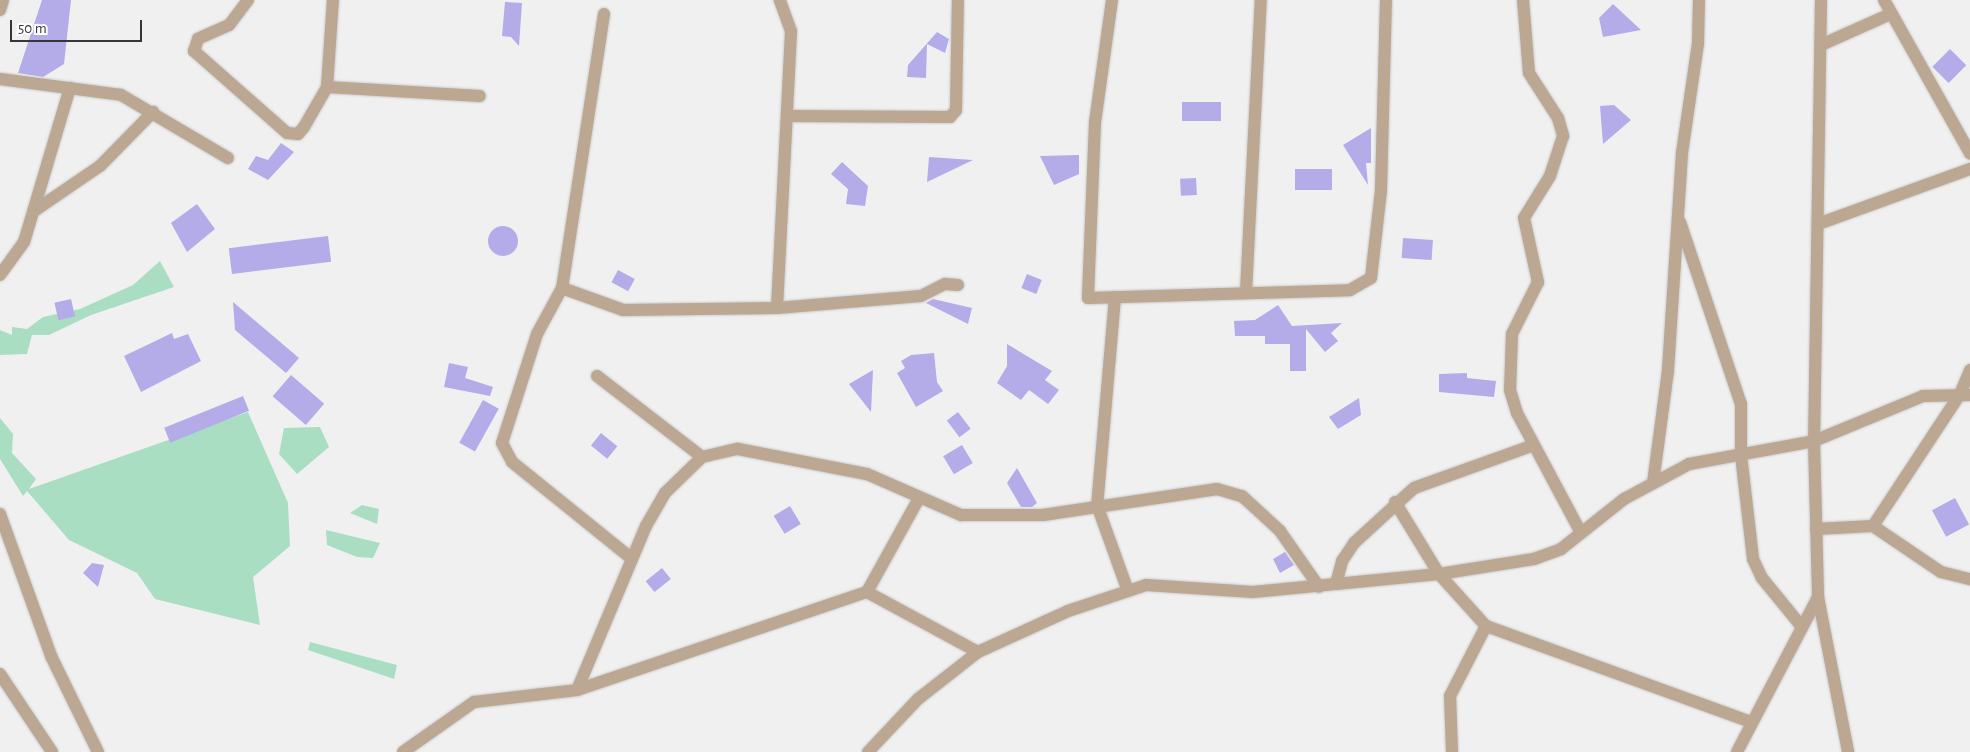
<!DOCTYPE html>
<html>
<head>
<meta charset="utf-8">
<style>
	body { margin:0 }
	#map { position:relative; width:1970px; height:752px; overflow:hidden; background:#f0f0f1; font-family:"Alegreya Sans",sans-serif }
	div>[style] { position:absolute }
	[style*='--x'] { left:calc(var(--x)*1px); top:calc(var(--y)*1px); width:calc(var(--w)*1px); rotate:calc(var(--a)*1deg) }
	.green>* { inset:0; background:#aadec2 }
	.building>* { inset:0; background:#b3ace8; transform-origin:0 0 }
	.round { border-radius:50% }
	.roads { filter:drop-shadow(0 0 1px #cbcbcc) drop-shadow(0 0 1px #cbcbcc) }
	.minor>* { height:12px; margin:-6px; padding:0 6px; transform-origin:6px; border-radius:6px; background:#bca792 }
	span { translate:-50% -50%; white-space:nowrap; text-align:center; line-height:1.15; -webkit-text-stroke:4px #fff; paint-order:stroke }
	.scale { position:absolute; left:10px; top:20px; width:132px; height:22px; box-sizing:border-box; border:2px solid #363637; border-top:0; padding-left:6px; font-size:15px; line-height:18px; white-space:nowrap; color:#363637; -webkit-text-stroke:4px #fff; paint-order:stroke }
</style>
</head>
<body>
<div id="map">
	<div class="green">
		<div style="clip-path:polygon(160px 261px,174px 287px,91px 315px,49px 335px,32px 335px,27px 354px,0 355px,0 330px,12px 335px,12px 327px,27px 329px,43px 317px,80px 309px,133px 285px)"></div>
		<div style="clip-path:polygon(248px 412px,288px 503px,290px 546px,253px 577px,260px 625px,155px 599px,137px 573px,69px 540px,27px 491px,23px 496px,0 459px,0 418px,13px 434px,12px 453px,36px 479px,29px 489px)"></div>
		<div style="clip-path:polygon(320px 427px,329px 447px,297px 474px,279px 454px,284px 428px)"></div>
		<div style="clip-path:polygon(362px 505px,379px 509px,377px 524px,350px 513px)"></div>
		<div style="clip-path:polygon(326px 530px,380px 543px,373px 558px,357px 557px,327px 545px)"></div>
		<div style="clip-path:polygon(310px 642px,397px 665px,394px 679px,308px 650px)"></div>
	</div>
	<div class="building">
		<div style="clip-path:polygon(42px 0,71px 0,64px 64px,43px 77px,18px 73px)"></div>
		<div style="clip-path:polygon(505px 2px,522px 3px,519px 46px,511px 37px,502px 36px)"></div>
		<div style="clip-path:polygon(1613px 4px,1641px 30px,1603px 37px,1599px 18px)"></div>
		<div style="clip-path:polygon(937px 32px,949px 39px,945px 53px,927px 44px,926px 78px,907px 77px,908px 65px)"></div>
		<div style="left:1950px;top:49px;width:23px;height:25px;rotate:45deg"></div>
		<div style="left:1182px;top:102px;width:39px;height:19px"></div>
		<div style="clip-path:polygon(1614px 105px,1631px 120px,1603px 144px,1600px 106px)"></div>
		<div style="clip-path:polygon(1371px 128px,1371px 163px,1366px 163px,1368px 185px,1343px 145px)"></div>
		<div style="clip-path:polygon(281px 143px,294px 152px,268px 180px,248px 169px,256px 156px,268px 160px)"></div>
		<div style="clip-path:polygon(1079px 155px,1079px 174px,1054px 185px,1040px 156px)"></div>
		<div style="clip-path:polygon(929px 157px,973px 160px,927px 182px)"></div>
		<div style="clip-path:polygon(842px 162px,868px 186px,865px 206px,846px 204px,848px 189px,831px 174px)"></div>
		<div style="left:1295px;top:169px;width:37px;height:21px"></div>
		<div style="left:1196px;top:178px;width:17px;height:16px;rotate:87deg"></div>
		<div style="clip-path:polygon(197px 204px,215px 229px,187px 252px,171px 223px)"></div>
		<div class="round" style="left:488px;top:226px;width:30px;height:30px"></div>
		<div style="left:328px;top:236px;width:26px;height:100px;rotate:83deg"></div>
		<div style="left:1403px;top:238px;width:30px;height:20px;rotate:4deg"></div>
		<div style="left:618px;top:270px;width:19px;height:14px;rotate:28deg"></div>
		<div style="left:1027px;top:274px;width:16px;height:15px;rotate:22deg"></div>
		<div style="left:71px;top:299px;width:18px;height:17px;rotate:77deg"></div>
		<div style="clip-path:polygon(933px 299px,972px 308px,968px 324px,926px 303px)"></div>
		<div style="clip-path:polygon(233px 302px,299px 358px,286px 373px,235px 330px)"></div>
		<div style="clip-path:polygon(1278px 305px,1292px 326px,1342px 323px,1331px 333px,1338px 341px,1325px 352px,1306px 329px,1306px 371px,1290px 371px,1290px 344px,1265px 344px,1265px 336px,1235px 336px,1234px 321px,1255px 320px)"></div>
		<div style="clip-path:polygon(172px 333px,174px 339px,188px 334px,201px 361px,141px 392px,124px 356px)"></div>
		<div style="clip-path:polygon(1007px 344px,1052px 371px,1045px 380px,1059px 390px,1048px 404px,1029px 390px,1021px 400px,997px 383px,1007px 366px)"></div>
		<div style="clip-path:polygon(934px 353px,937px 382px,943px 391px,916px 407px,897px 373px,905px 368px,901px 361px,911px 355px)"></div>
		<div style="clip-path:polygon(449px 363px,468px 367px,465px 378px,493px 387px,490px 396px,444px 387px)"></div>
		<div style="clip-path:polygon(873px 370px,871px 412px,849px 384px)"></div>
		<div style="clip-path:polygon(1467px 373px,1467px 378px,1496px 381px,1494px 397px,1439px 392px,1439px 374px)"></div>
		<div style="left:291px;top:375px;width:44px;height:28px;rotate:41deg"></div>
		<div style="left:243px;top:396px;width:16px;height:85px;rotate:68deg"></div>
		<div style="clip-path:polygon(1359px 398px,1361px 415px,1338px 429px,1329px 417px)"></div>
		<div style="left:483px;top:400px;width:18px;height:49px;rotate:29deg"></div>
		<div style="left:958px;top:412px;width:21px;height:14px;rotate:53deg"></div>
		<div style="left:601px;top:433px;width:21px;height:16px;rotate:39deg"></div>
		<div style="left:962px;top:445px;width:21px;height:22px;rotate:59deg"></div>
		<div style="clip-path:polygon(1017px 468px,1037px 503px,1032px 507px,1021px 507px,1007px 483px)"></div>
		<div style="left:1955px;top:498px;width:30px;height:26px;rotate:62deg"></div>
		<div style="left:790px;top:506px;width:21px;height:19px;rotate:59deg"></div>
		<div style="clip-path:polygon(1285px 552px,1294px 565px,1280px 573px,1273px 559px)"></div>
		<div style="clip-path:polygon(92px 563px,104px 565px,98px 587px,83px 573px)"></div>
		<div style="left:662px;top:568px;width:14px;height:21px;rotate:51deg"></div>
	</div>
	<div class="roads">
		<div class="minor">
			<div style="--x:248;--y:0;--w:31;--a:127"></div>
			<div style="--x:229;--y:25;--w:34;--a:156"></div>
			<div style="--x:198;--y:39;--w:13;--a:108"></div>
			<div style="--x:194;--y:51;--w:124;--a:41.4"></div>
			<div style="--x:287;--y:133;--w:11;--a:5"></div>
			<div style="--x:298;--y:134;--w:9;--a:-49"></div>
			<div style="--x:304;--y:127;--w:46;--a:-60.1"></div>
			<div style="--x:327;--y:87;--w:153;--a:3.4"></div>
			<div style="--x:1112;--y:0;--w:123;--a:97.9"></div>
			<div style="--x:1095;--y:122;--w:176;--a:92.3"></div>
			<div style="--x:1088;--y:298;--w:262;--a:-1.7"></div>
			<div style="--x:1350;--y:290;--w:24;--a:-30"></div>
			<div style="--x:1371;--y:278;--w:89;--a:-83.5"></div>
			<div style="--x:1381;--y:190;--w:190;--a:-88.5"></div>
			<div style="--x:1523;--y:0;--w:73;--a:85.3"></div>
			<div style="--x:1529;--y:73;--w:54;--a:57.2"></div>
			<div style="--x:1558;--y:118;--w:19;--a:74"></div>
			<div style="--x:1563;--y:136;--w:42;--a:108"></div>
			<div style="--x:1550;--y:176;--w:49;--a:121.8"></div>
			<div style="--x:1524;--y:218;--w:66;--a:77.7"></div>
			<div style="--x:1538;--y:282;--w:58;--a:116.6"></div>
			<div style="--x:1512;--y:334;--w:56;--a:92"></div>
			<div style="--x:1510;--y:390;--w:24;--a:73"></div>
			<div style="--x:1517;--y:413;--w:136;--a:61.9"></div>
			<div style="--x:1821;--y:0;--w:441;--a:90.9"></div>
			<div style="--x:1814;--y:441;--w:156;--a:88.5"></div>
			<div style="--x:1818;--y:597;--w:158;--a:79"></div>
			<div style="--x:1884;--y:0;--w:176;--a:60.7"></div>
			<div style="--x:0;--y:10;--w:10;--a:-73"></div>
			<div style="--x:604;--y:14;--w:277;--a:98.7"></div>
			<div style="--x:562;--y:288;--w:52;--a:118.5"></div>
			<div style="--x:537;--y:334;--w:114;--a:107.8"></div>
			<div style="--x:502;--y:443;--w:21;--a:62"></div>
			<div style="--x:512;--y:462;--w:154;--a:38.9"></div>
			<div style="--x:1821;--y:45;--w:73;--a:-24.1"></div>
			<div style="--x:0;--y:79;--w:122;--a:7.5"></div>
			<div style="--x:121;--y:95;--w:124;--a:30.5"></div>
			<div style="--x:327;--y:87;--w:87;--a:-86.1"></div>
			<div style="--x:790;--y:116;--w:160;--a:0.4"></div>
			<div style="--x:950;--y:117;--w:9;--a:-49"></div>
			<div style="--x:956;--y:110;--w:110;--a:-89"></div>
			<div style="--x:34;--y:211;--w:80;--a:-34.3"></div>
			<div style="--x:100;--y:166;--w:76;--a:-45.5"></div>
			<div style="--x:1680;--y:222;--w:192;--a:71.5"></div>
			<div style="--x:1741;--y:404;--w:51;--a:90"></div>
			<div style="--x:1741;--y:455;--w:105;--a:83.4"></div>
			<div style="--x:1753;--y:559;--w:21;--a:65"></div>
			<div style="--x:1762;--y:578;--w:63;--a:50.8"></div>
			<div style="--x:1818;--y:224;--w:162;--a:-19.9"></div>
			<div style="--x:0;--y:275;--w:41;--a:-54"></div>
			<div style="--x:24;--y:242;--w:161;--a:-73.4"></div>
			<div style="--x:562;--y:288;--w:65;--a:19.8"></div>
			<div style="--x:623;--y:310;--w:154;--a:-0.7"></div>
			<div style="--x:777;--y:308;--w:144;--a:-4.8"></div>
			<div style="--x:921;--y:296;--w:27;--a:-27"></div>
			<div style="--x:945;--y:284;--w:13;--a:4"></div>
			<div style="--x:1246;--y:292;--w:292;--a:-87.1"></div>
			<div style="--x:1115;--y:297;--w:209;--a:94.9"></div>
			<div style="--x:1097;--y:505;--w:91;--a:70.2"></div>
			<div style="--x:777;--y:308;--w:277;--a:-87.1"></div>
			<div style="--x:791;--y:31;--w:33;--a:-110"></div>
			<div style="--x:597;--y:376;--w:133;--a:37.6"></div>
			<div style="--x:1653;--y:483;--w:114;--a:-82.4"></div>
			<div style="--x:1668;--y:370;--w:217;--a:-86.3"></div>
			<div style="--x:1682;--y:153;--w:111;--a:-81.7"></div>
			<div style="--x:1698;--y:43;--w:43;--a:-88.7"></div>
			<div style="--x:1395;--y:502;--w:84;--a:58.6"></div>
			<div style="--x:1439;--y:574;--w:70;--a:47.9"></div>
			<div style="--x:1486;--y:626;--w:282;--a:19.9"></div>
			<div style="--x:0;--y:514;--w:151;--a:70.2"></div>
			<div style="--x:51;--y:656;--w:107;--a:63.9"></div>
			<div style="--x:1873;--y:526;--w:158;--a:-56.6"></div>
			<div style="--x:1960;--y:394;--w:26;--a:-67"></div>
			<div style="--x:1816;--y:529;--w:57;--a:-3"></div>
			<div style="--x:1873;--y:526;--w:82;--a:34.1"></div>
			<div style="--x:1941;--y:572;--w:30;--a:14"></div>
			<div style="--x:1336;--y:584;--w:24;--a:-75"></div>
			<div style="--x:1342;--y:561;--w:22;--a:-56"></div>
			<div style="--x:1354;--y:543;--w:81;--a:-42.5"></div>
			<div style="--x:1414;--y:488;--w:127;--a:-19.7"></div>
			<div style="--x:867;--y:592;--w:105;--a:-61"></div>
			<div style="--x:0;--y:674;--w:94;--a:56.3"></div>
			<div style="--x:577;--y:690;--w:178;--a:-67.2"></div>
			<div style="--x:646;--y:526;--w:38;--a:-60"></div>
			<div style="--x:665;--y:493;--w:52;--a:-44.2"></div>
			<div style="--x:702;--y:457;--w:37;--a:-13"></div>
			<div style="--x:738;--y:449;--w:131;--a:11"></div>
			<div style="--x:867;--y:474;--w:103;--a:23.6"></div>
			<div style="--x:961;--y:515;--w:82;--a:0"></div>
			<div style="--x:1043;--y:515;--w:176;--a:-8.5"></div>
			<div style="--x:1217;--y:489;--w:26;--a:16"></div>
			<div style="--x:1242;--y:496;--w:52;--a:42.6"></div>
			<div style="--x:1280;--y:531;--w:68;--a:55.1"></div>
			<div style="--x:403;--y:752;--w:87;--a:-35.2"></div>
			<div style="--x:474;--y:702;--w:104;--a:-6.6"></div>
			<div style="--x:577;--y:690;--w:306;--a:-18.7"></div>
			<div style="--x:867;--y:592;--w:126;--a:28.4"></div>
			<div style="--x:868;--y:752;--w:73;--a:-46.7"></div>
			<div style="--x:918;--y:699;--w:76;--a:-38.1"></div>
			<div style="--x:978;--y:652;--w:99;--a:-24.5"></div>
			<div style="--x:1068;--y:611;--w:82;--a:-18.4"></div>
			<div style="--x:1146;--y:585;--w:107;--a:3.7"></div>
			<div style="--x:1253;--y:592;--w:187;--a:-5.5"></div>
			<div style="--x:1439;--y:574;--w:96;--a:-9"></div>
			<div style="--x:1534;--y:559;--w:29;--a:-20"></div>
			<div style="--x:1561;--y:549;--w:80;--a:-38.4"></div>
			<div style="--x:1624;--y:499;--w:74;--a:-28.3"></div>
			<div style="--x:1689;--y:464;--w:127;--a:-10.4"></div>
			<div style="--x:1814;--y:441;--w:118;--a:-22.4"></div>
			<div style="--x:1923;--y:396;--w:47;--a:-1.2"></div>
			<div style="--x:1452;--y:752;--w:56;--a:-92"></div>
			<div style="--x:1450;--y:696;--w:79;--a:-62.8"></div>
			<div style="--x:1737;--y:752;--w:175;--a:-62.4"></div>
		</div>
	</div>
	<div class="scale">50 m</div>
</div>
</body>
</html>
